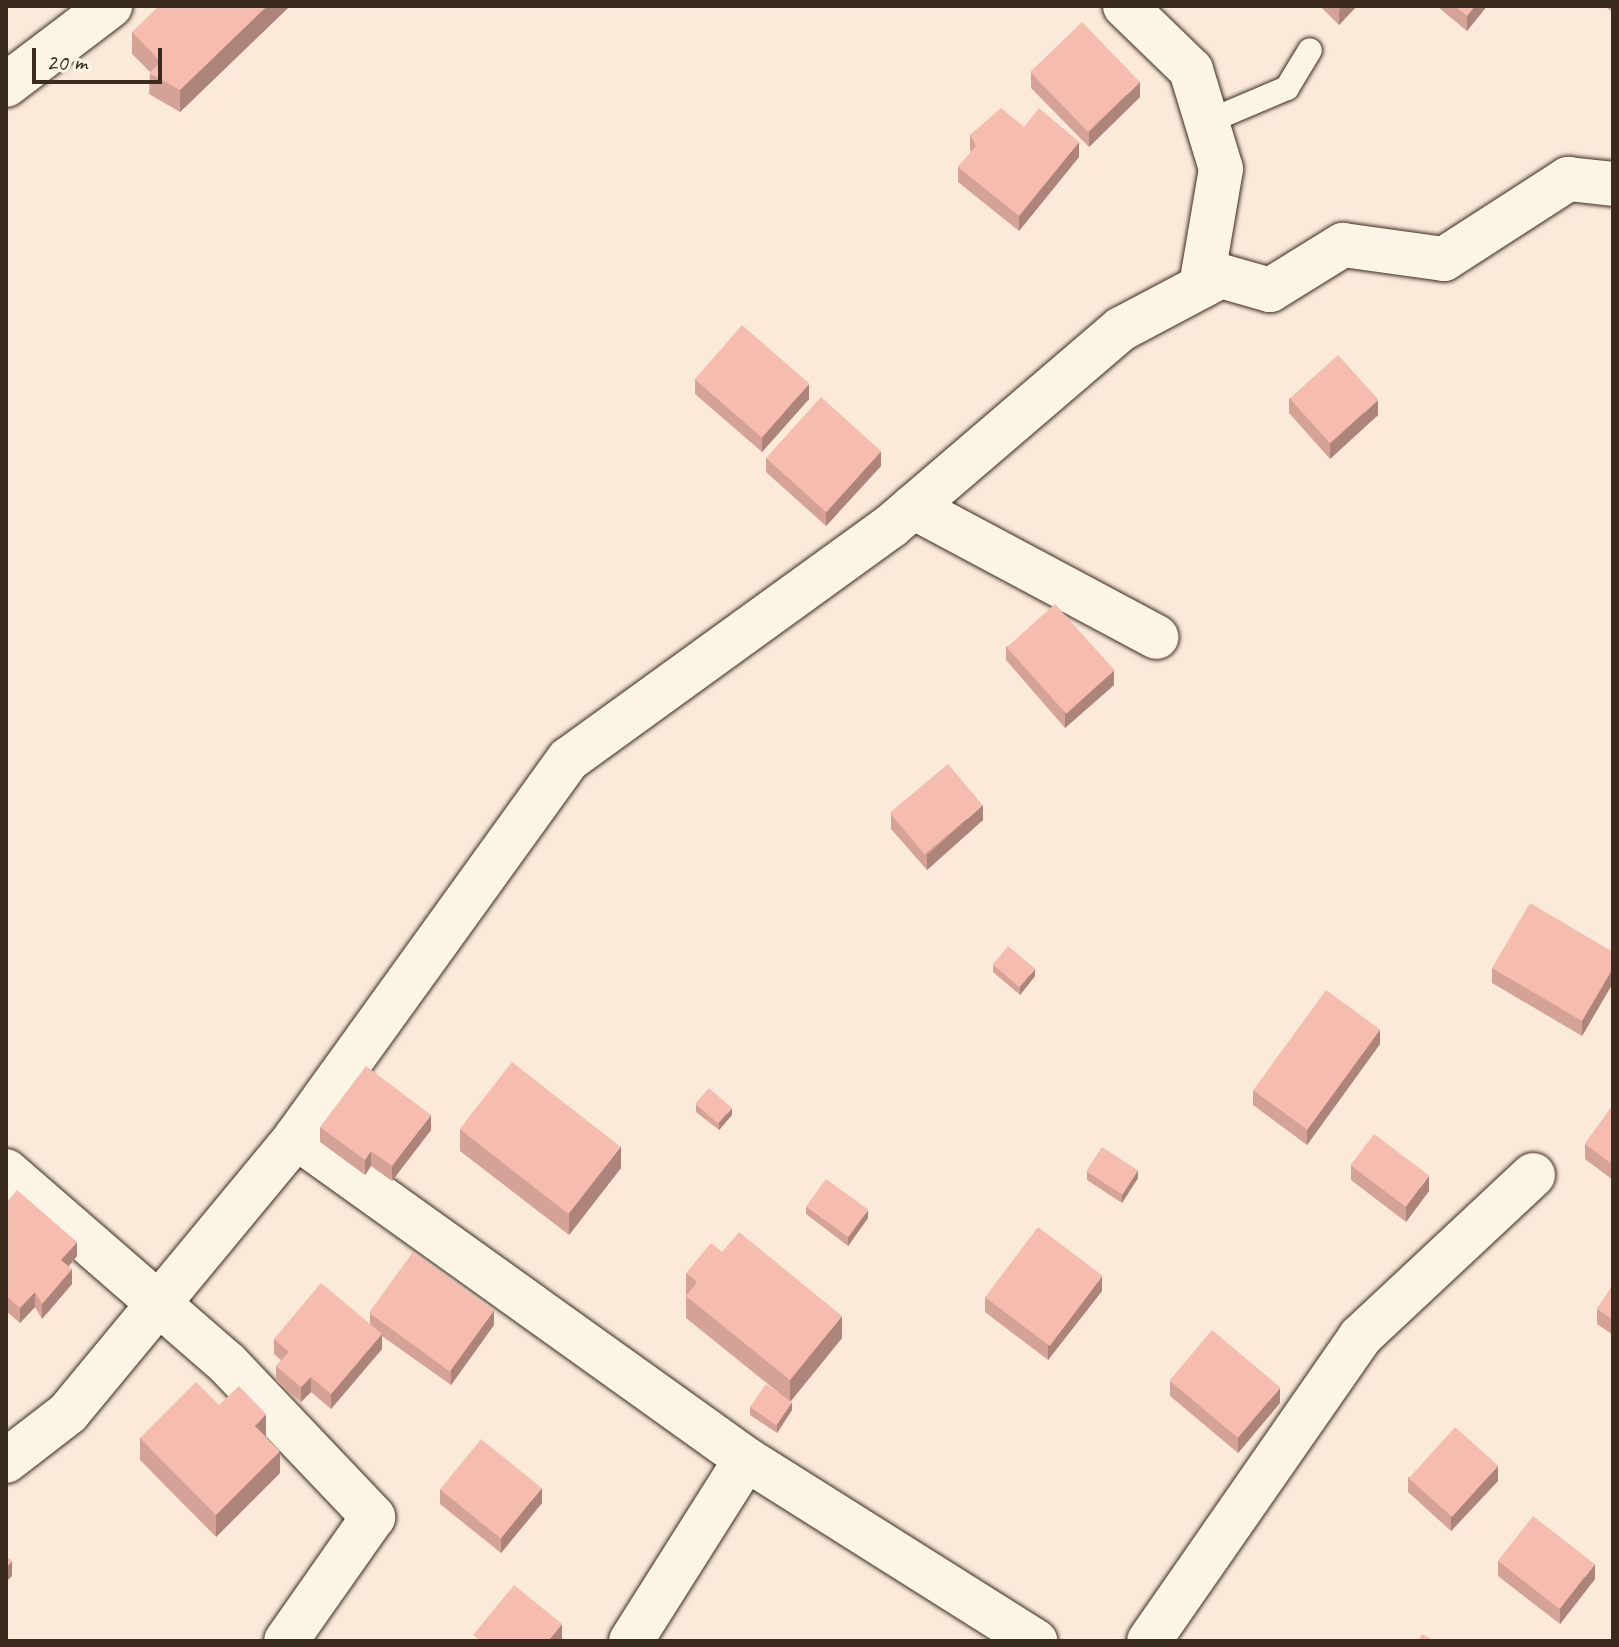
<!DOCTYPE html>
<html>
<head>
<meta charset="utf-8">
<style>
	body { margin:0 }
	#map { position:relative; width:1619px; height:1647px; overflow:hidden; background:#fbeada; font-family:Caveat,sans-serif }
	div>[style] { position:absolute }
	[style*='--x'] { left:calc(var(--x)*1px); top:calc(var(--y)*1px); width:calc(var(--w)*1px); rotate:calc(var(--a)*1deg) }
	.roads { filter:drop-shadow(0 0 2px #3b2a1e) drop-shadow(0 0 2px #3b2a1e) }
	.lane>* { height:24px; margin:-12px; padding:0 12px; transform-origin:12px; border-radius:12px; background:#fcf5e5 }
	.street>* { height:44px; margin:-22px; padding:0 22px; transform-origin:22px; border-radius:22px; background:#fcf5e5 }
	.wall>* { inset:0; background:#d4a296 }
	.shaded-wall>* { inset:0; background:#ac847a }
	.building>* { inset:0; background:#f6bcaf; transform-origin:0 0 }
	span { translate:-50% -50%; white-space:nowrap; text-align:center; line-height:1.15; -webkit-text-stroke:6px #fcf5e5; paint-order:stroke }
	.frame { position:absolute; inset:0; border:8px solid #3b2a1e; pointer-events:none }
	.scale { position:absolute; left:32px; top:48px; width:130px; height:36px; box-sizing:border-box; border:4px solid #3b2a1e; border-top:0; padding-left:10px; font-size:24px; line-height:28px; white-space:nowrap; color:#3b2a1e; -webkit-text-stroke:6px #fcf5e5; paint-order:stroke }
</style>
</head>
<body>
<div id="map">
	<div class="roads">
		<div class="lane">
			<div style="--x:1207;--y:122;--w:87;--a:-23"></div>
			<div style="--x:1287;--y:88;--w:44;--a:-58.8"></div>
		</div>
		<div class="street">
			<div style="--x:1125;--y:6;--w:92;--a:44.1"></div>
			<div style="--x:1191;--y:70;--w:103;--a:73.1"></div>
			<div style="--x:1221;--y:169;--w:119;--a:99.7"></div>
			<div style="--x:6;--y:85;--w:131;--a:-37.2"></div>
			<div style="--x:913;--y:507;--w:276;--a:28.1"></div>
			<div style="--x:296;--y:1137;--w:466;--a:-54.2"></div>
			<div style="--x:569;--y:759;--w:397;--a:-35.9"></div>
			<div style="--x:891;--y:526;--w:303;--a:-40.6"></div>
			<div style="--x:1121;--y:329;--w:113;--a:-27.9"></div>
			<div style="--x:1221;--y:276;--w:51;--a:15.9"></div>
			<div style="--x:1270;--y:290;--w:86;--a:-31.7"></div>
			<div style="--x:1343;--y:245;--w:102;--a:7.9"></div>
			<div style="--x:1444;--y:259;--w:148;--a:-32.8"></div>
			<div style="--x:1568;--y:179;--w:45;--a:6.3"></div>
			<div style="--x:6;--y:1171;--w:291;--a:41"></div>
			<div style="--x:226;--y:1362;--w:214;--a:46.5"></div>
			<div style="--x:373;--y:1517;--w:151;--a:125.1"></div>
			<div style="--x:6;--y:1461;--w:78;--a:-37.7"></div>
			<div style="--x:68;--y:1413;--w:358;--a:-50.4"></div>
			<div style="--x:296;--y:1137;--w:553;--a:35.59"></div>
			<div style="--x:746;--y:1459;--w:342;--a:32.2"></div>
			<div style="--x:631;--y:1641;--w:215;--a:-57.7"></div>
			<div style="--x:1149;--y:1641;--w:370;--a:-55.2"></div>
			<div style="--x:1360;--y:1337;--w:237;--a:-43.1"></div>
		</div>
	</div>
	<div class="wall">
		<div style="clip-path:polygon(290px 6px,180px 112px,149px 94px,150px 72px,132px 54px,132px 32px)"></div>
		<div style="clip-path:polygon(1320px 6px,1357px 6px,1339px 25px)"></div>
		<div style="clip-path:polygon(1437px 6px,1487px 6px,1467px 31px)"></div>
		<div style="clip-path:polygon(1605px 6px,1613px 6px,1613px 13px)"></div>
		<div style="clip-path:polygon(1031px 73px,1140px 97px,1089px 147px,1031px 88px)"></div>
		<div style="clip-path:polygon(1024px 127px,1079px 157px,1019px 231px,958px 182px,958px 167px,971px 152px,970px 150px,970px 135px)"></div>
		<div style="clip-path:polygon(695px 379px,809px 399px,762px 452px,695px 394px)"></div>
		<div style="clip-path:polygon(1289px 398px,1378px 415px,1330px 459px,1289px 413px)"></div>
		<div style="clip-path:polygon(766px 458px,881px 466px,826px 526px,766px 472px)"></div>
		<div style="clip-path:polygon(1006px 646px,1114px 685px,1065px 728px,1006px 660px)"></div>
		<div style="clip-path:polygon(891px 814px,983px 820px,927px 870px,891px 829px)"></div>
		<div style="clip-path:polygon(1613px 952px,1613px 983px,1582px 1036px,1492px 983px,1492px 968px)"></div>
		<div style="clip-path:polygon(993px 965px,1035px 976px,1020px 995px,993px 972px)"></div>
		<div style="clip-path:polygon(1380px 1044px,1307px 1145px,1253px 1105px,1253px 1090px)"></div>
		<div style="clip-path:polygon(696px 1104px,732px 1115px,719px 1130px,696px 1112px)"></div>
		<div style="clip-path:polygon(1613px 1105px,1613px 1180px,1585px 1159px,1585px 1144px)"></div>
		<div style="clip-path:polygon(320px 1127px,431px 1130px,392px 1181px,371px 1166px,365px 1175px,320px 1142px)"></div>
		<div style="clip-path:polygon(460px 1129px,621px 1168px,569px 1235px,460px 1151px)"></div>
		<div style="clip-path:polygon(1351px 1165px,1429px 1191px,1406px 1222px,1351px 1180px)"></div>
		<div style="clip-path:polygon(1087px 1172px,1138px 1178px,1122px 1203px,1087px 1180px)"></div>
		<div style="clip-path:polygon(6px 1203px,77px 1256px,69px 1266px,72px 1284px,42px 1319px,35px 1307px,20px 1323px,6px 1311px)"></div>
		<div style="clip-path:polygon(806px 1207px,868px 1218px,848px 1246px,806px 1214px)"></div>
		<div style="clip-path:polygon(686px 1273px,842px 1338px,791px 1401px,792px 1410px,777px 1433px,750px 1415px,750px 1407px,779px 1393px,686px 1318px)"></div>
		<div style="clip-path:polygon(1613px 1285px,1613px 1335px,1597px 1324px,1597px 1309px)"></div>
		<div style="clip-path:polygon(1102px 1291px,1048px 1360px,985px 1312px,985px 1297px)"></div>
		<div style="clip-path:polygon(370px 1313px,494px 1325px,451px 1385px,382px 1336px,382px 1349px,331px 1409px,311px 1392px,301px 1402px,276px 1381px,276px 1366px,281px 1360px,274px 1354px,274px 1339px,370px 1325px)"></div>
		<div style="clip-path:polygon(1170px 1381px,1280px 1403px,1238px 1453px,1170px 1396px)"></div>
		<div style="clip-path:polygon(219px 1405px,266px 1436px,266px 1437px,280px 1473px,216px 1537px,140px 1460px,140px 1438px)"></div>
		<div style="clip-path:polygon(1408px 1477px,1498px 1481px,1451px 1531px,1408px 1492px)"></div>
		<div style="clip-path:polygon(440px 1489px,542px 1503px,501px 1553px,440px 1504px)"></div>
		<div style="clip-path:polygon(1498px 1561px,1595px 1579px,1560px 1624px,1498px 1576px)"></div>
	</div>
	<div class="shaded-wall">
		<div style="clip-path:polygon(267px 6px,290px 6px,180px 112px,180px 90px)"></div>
		<div style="clip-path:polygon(1342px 6px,1357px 6px,1339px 25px,1339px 10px)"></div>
		<div style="clip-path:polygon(1475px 6px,1487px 6px,1467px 31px,1467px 16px)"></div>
		<div style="clip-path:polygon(1140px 82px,1140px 97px,1089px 147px,1089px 132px)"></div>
		<div style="clip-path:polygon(1079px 142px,1079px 157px,1019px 231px,1019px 216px)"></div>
		<div style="clip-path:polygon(809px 384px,809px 399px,762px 452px,762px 437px)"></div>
		<div style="clip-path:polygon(1378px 400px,1378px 415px,1330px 459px,1330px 444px)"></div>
		<div style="clip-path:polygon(881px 451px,881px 466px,826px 526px,826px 511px)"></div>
		<div style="clip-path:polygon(1114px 670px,1114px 685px,1065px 728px,1065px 713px)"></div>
		<div style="clip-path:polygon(983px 805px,983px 820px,927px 870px,927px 855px)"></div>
		<div style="clip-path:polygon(1613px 968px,1613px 983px,1582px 1036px,1582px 1021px)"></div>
		<div style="clip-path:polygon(1035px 969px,1035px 976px,1020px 995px,1020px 987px)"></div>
		<div style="clip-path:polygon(1380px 1029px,1380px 1044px,1307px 1145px,1307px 1130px)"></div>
		<div style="clip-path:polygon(732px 1108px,732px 1115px,719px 1130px,719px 1123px)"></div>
		<div style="clip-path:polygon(431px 1115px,431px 1130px,392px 1181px,392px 1166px)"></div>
		<div style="clip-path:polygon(621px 1146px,621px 1168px,569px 1235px,569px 1213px)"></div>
		<div style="clip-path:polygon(371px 1151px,371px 1166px,365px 1175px,365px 1160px)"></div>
		<div style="clip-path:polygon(1138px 1170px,1138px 1178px,1122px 1203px,1122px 1195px)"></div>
		<div style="clip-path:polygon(1429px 1176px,1429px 1191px,1406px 1222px,1406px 1207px)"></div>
		<div style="clip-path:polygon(868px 1210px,868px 1218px,848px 1246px,848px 1238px)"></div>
		<div style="clip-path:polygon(77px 1242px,77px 1256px,61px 1275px,61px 1260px)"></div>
		<div style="clip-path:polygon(72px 1269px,72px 1284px,42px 1319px,42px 1304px)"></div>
		<div style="clip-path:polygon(1102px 1276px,1102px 1291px,1048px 1360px,1048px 1345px)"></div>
		<div style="clip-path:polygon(35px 1292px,35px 1307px,20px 1323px,20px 1308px)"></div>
		<div style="clip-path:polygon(494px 1310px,494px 1325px,451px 1385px,451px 1370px)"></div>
		<div style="clip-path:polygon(842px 1316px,842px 1338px,790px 1402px,790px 1380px)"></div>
		<div style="clip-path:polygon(382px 1334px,382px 1349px,331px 1409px,331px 1394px)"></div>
		<div style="clip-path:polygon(311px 1377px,311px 1392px,301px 1402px,301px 1387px)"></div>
		<div style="clip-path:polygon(1280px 1388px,1280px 1403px,1238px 1453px,1238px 1438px)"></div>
		<div style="clip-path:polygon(792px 1402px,792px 1410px,777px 1433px,777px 1425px)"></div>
		<div style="clip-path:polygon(266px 1414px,266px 1436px,255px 1448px,255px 1426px)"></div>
		<div style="clip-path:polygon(280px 1451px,280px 1473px,216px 1537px,216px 1515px)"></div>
		<div style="clip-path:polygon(1498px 1466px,1498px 1481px,1451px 1531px,1451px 1516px)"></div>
		<div style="clip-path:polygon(542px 1488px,542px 1503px,501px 1553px,501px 1538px)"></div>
		<div style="clip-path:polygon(12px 1561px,12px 1576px,6px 1582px,6px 1568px)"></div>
		<div style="clip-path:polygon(1595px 1564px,1595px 1579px,1560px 1624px,1560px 1609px)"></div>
		<div style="clip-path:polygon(562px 1624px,562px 1639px,560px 1641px,548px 1641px)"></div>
	</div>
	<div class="building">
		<div style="clip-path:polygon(159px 6px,267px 6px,180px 90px,149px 73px,161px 62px,132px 32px)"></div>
		<div style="clip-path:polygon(1455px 6px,1475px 6px,1467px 16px)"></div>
		<div style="left:1082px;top:22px;width:83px;height:72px;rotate:46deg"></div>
		<div style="clip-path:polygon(1001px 108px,1024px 127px,1039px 108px,1079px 142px,1019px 216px,958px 167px,976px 146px,970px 135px)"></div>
		<div style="left:742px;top:325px;width:89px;height:72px;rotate:41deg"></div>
		<div style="left:1338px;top:355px;width:60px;height:65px;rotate:48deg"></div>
		<div style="left:821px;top:397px;width:81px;height:82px;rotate:42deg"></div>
		<div style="left:1055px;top:604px;width:89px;height:65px;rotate:48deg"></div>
		<div style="left:948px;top:764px;width:54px;height:76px;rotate:50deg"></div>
		<div style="clip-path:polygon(1530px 903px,1613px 952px,1613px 968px,1582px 1021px,1492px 968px)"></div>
		<div style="left:1008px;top:946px;width:35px;height:24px;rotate:40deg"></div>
		<div style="left:1326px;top:990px;width:67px;height:124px;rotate:36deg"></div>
		<div style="left:512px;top:1062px;width:138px;height:85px;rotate:38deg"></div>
		<div style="clip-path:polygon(366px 1066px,431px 1115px,392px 1166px,371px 1151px,365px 1160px,320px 1127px)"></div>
		<div style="left:709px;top:1088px;width:30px;height:21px;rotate:41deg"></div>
		<div style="clip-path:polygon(1613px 1105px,1613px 1165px,1585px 1144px)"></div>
		<div style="left:1374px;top:1134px;width:69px;height:39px;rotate:37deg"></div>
		<div style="left:1102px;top:1147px;width:43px;height:29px;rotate:33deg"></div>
		<div style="left:826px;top:1179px;width:52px;height:34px;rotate:36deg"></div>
		<div style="clip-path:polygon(17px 1190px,77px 1242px,61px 1260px,72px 1269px,42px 1304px,35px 1292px,20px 1308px,6px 1296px,6px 1203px)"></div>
		<div style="left:1038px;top:1227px;width:81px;height:88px;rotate:37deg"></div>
		<div style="clip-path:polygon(739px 1232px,842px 1316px,790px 1380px,686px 1296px,697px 1282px,686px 1273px,711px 1243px,722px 1252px)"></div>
		<div style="left:413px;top:1252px;width:100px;height:75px;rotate:36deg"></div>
		<div style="clip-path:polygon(321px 1283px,382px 1334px,331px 1394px,311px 1377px,301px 1387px,276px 1366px,289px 1352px,274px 1339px)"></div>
		<div style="clip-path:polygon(1613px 1285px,1613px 1320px,1597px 1309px)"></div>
		<div style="left:1212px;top:1330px;width:89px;height:66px;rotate:40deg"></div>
		<div style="clip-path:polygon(196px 1382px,219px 1405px,239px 1386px,266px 1414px,255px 1426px,280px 1451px,216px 1515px,140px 1438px)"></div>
		<div style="left:766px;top:1384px;width:32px;height:28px;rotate:35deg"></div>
		<div style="left:1455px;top:1427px;width:58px;height:69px;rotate:42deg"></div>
		<div style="left:481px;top:1439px;width:78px;height:65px;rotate:39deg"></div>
		<div style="left:1533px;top:1516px;width:78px;height:57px;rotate:38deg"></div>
		<div style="clip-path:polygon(6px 1556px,12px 1561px,6px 1568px)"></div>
		<div style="clip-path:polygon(514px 1585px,562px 1624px,548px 1641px,481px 1641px,473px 1635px)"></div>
		<div style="clip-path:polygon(1422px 1634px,1435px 1641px,1418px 1641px)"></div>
	</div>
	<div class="frame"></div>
	<div class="scale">20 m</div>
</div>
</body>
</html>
